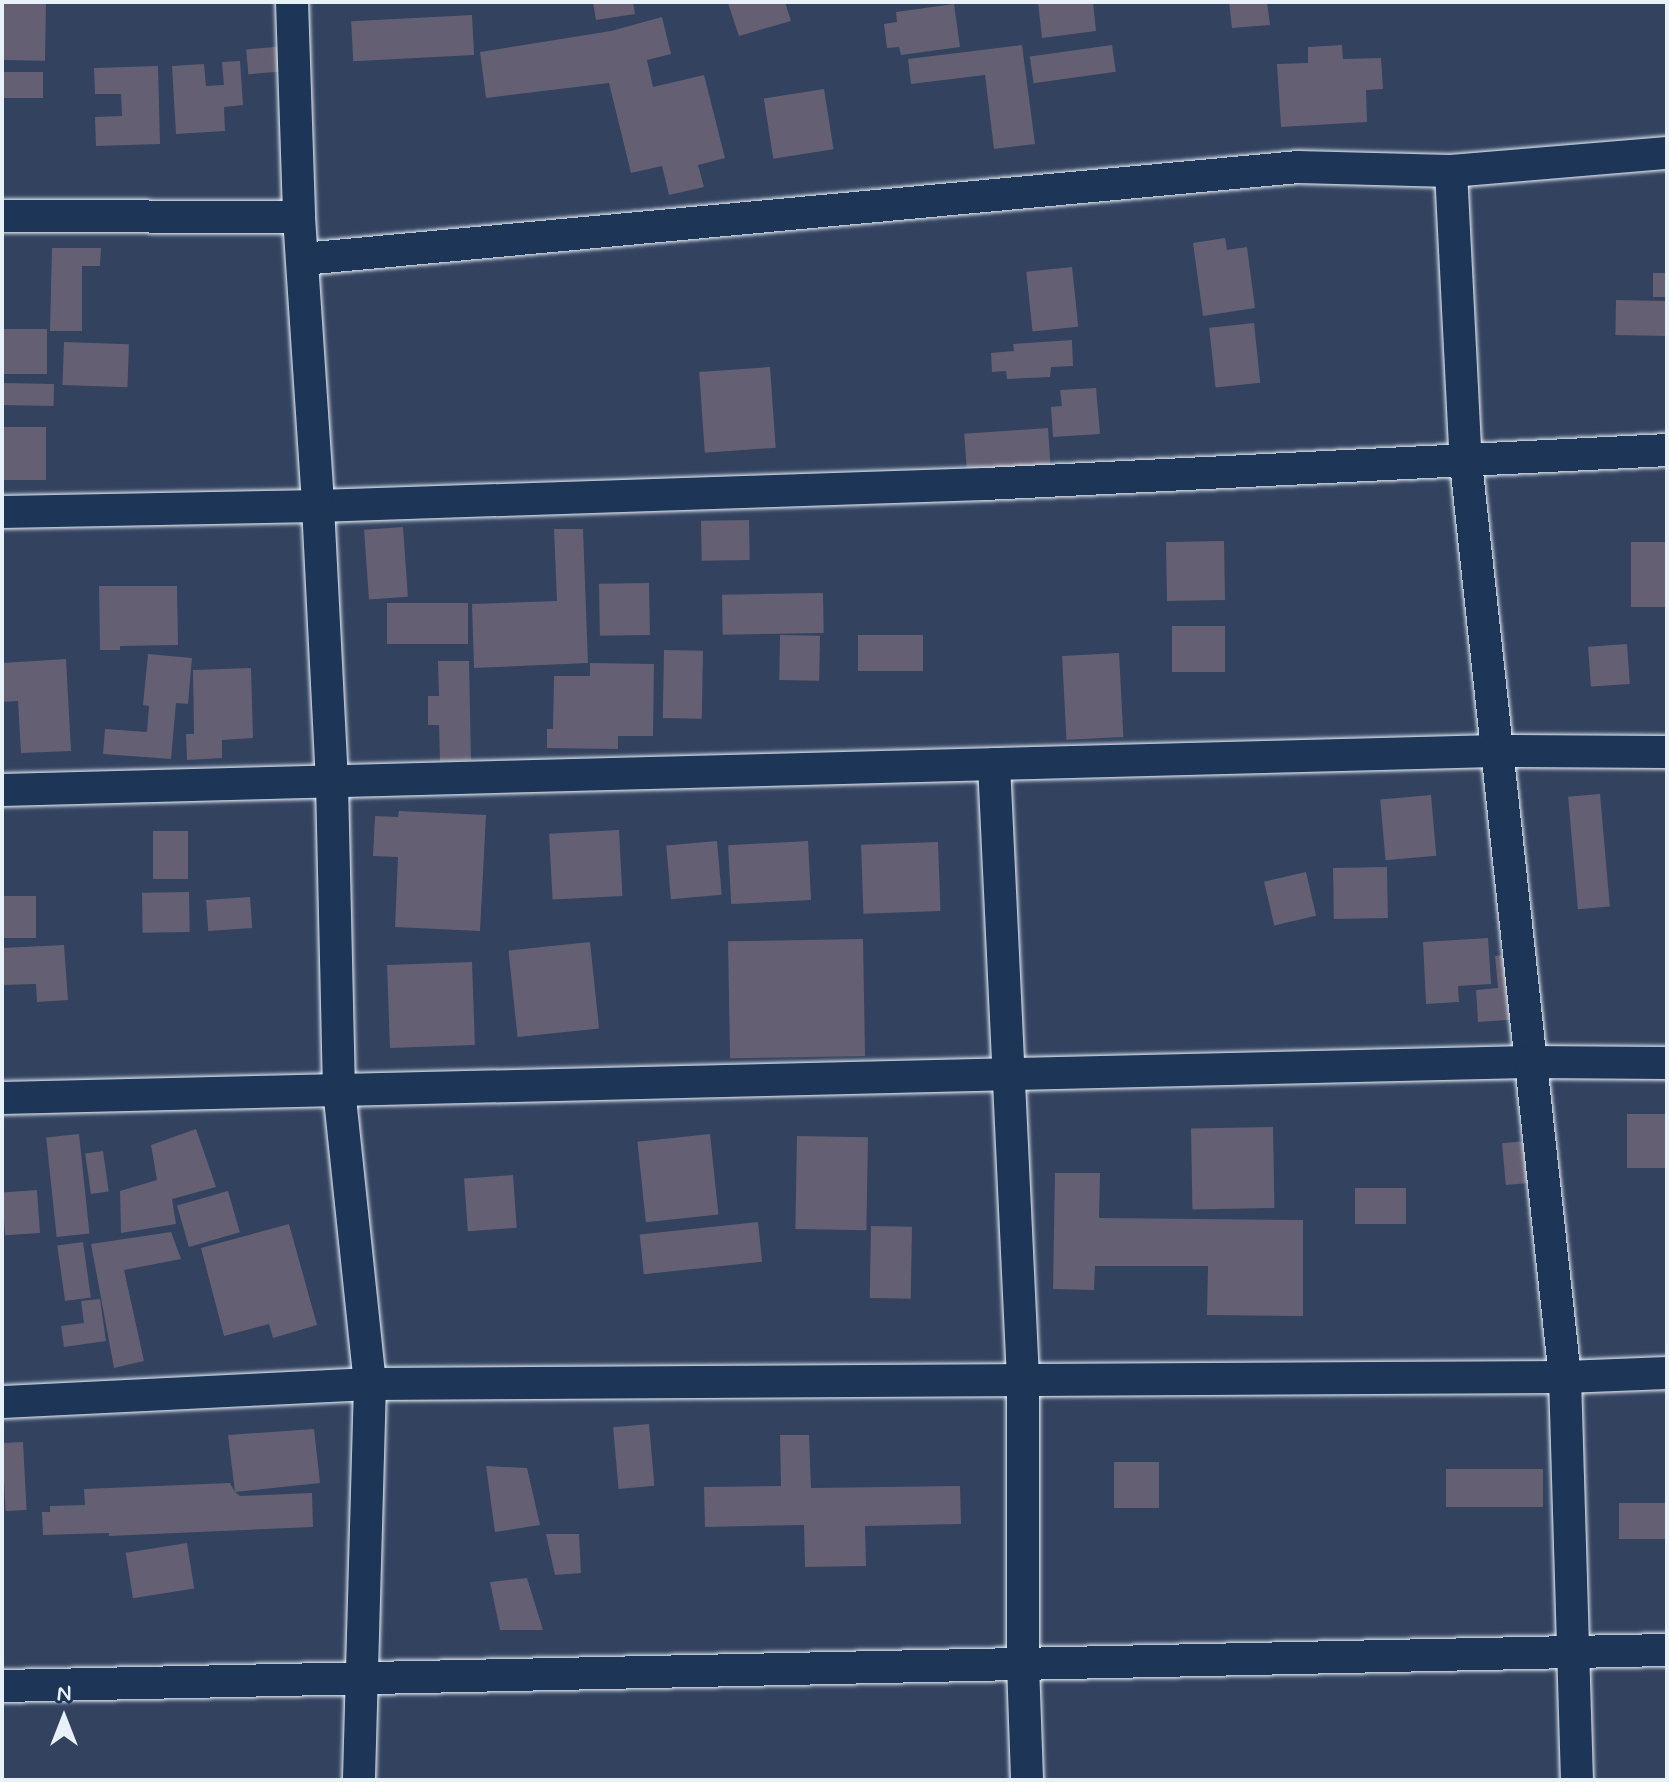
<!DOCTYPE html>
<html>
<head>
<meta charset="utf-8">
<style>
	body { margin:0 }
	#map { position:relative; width:1669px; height:1782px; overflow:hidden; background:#32425f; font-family:Mynerve,sans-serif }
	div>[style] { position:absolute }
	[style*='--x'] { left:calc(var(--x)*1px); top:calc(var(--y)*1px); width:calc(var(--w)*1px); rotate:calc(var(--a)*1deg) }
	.building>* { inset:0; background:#645f73; transform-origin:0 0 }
	.roads { filter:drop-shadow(0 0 2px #e8f1f8) drop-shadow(0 0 2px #e8f1f8) }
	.street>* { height:32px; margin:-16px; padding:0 16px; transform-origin:16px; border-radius:16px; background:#1d3557 }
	span { translate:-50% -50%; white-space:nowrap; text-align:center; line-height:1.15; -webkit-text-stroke:6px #1d3557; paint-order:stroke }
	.frame { position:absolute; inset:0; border:4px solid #e8f1f8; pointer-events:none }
	.north { position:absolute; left:24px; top:1678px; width:80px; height:80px; -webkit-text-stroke:6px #1d3557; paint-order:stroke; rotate:0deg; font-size:22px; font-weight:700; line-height:32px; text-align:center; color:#e8f1f8 }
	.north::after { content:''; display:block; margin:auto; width:28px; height:36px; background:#e8f1f8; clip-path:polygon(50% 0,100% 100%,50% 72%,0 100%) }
</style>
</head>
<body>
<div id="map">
	<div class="building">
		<div style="left:2px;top:2px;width:44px;height:58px;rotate:1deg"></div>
		<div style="clip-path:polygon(593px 2px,633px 2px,635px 14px,596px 20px)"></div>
		<div style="clip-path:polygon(785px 2px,791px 21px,739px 36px,728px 3px)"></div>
		<div style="clip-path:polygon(1038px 2px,1093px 2px,1096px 31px,1042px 38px)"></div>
		<div style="clip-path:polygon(1229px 2px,1267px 2px,1270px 25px,1232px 28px)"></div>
		<div style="clip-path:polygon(954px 4px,960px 47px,901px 55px,899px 47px,887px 48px,884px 24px,897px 22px,896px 12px)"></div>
		<div style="left:472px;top:15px;width:40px;height:121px;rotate:87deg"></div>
		<div style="clip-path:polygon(662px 17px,671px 54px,647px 60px,653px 87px,704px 75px,725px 158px,698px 165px,704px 187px,669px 195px,662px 166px,631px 173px,609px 83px,486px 98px,480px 52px,611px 31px)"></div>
		<div style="left:297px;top:45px;width:25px;height:51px;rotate:85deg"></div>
		<div style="clip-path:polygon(1022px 45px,1035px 144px,994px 149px,985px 75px,911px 84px,908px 59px)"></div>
		<div style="left:1112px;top:45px;width:27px;height:83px;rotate:82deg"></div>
		<div style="clip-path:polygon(1342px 45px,1343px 59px,1381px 58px,1383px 89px,1366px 90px,1367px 122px,1281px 127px,1277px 64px,1308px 63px,1308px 47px)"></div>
		<div style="clip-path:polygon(240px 61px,243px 105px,224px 107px,225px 131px,176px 134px,172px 66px,204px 64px,206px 86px,224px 85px,222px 62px)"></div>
		<div style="clip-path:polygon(158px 66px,160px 144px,96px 146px,95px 117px,122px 116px,121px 94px,95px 94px,94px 68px)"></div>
		<div style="left:2px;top:72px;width:41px;height:26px"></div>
		<div style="left:824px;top:89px;width:61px;height:61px;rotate:81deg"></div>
		<div style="clip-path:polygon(1225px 238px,1227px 250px,1247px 247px,1255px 308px,1203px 316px,1193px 243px)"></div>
		<div style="clip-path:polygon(52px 248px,101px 248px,100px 266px,82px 266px,82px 331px,50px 331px)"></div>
		<div style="left:1072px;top:267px;width:60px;height:46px;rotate:84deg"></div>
		<div style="left:1653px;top:273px;width:14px;height:24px"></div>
		<div style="left:1616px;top:300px;width:51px;height:35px;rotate:1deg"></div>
		<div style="left:1254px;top:323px;width:60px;height:45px;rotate:84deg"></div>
		<div style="left:2px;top:329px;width:45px;height:45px"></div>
		<div style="clip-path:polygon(1072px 340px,1073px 366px,1051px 367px,1050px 377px,1007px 379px,1006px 371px,992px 372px,991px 353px,1014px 351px,1013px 344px)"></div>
		<div style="left:64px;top:342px;width:65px;height:43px;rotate:2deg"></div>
		<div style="left:770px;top:367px;width:81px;height:71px;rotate:86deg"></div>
		<div style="left:2px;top:383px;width:52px;height:22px;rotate:1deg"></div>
		<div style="clip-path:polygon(1096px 388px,1100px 434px,1053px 437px,1051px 407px,1062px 406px,1060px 390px)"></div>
		<div style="left:2px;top:427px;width:44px;height:53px"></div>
		<div style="left:1048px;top:428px;width:39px;height:84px;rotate:86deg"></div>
		<div style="left:749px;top:520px;width:40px;height:48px;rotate:89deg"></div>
		<div style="left:403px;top:527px;width:70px;height:39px;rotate:86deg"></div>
		<div style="clip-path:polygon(554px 529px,583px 529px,588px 663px,474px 668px,472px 604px,557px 601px)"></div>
		<div style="left:1224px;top:541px;width:59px;height:58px;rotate:89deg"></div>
		<div style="left:1631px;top:542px;width:36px;height:65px"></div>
		<div style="left:649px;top:583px;width:52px;height:50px;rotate:89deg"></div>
		<div style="clip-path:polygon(99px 586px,177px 586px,178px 645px,120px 646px,120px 650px,100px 650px)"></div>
		<div style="left:823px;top:593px;width:40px;height:101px;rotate:89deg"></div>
		<div style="left:387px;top:603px;width:81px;height:41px"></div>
		<div style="left:1172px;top:626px;width:53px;height:46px"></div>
		<div style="left:780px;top:635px;width:40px;height:45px;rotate:1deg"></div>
		<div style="left:858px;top:635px;width:65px;height:36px"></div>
		<div style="left:1627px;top:644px;width:40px;height:39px;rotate:86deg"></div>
		<div style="left:664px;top:650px;width:39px;height:68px;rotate:1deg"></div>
		<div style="left:1119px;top:653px;width:84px;height:57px;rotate:87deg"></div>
		<div style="clip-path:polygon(148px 654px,192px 658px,188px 704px,176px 703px,171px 759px,103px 754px,105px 729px,147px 732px,149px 706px,143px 705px)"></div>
		<div style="clip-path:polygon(66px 659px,71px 751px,21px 753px,18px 701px,2px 702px,2px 663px)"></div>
		<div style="clip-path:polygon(438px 661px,469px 661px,471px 760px,440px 761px,439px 725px,428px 725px,428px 696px,439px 696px)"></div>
		<div style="clip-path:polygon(590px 663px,654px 664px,653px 736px,618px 736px,618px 749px,547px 748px,547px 729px,553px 729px,554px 676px,590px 676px)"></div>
		<div style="clip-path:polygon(251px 668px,253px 738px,222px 740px,222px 758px,187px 760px,186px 734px,194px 734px,193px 670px)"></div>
		<div style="left:1600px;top:794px;width:113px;height:32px;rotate:85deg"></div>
		<div style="left:1431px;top:795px;width:61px;height:51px;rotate:85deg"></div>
		<div style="clip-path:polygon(399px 811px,486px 815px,480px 931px,395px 927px,398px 857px,373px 856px,375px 816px,398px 817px)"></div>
		<div style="left:619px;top:830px;width:66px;height:70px;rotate:87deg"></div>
		<div style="left:153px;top:831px;width:35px;height:48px"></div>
		<div style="left:717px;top:841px;width:54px;height:51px;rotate:85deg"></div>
		<div style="left:808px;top:841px;width:59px;height:80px;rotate:87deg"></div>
		<div style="left:938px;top:842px;width:69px;height:77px;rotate:88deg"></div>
		<div style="left:1387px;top:867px;width:51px;height:54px;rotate:89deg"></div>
		<div style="left:1306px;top:872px;width:45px;height:43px;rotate:77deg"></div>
		<div style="left:189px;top:892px;width:40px;height:47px;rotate:89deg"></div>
		<div style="left:2px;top:896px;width:34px;height:42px"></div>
		<div style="left:250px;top:897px;width:31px;height:44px;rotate:86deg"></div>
		<div style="clip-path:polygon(1488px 938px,1491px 984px,1458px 986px,1459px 1002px,1426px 1004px,1423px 942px)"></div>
		<div style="left:863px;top:939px;width:117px;height:135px;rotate:89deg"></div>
		<div style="left:590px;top:942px;width:87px;height:82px;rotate:84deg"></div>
		<div style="clip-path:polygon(64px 945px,68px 1000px,37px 1002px,36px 984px,2px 985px,2px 948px)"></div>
		<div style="clip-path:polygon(1516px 954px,1521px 1019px,1478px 1022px,1476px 990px,1498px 988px,1495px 956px)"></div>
		<div style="left:472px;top:962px;width:83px;height:85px;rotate:88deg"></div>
		<div style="left:1627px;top:1114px;width:40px;height:54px"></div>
		<div style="left:1273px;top:1127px;width:81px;height:82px;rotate:89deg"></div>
		<div style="clip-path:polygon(196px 1129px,216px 1187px,172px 1199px,176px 1224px,121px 1233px,120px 1191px,157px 1180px,151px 1145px)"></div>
		<div style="left:79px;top:1134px;width:100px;height:33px;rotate:84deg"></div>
		<div style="left:710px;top:1134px;width:81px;height:73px;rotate:84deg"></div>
		<div style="left:797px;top:1136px;width:71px;height:93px;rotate:1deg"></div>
		<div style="left:1527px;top:1141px;width:42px;height:25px;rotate:85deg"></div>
		<div style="left:103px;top:1151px;width:41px;height:18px;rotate:82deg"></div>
		<div style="clip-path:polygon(1055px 1173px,1100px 1173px,1099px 1218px,1303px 1220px,1303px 1316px,1207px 1315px,1208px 1266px,1095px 1266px,1094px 1290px,1053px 1289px)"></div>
		<div style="left:513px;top:1175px;width:53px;height:49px;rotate:86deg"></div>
		<div style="left:1355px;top:1188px;width:51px;height:36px"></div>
		<div style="left:37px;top:1190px;width:43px;height:35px;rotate:86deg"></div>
		<div style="left:228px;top:1191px;width:43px;height:53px;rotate:74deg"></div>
		<div style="left:758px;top:1222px;width:40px;height:119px;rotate:84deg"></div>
		<div style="clip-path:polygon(289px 1224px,317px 1325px,273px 1338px,269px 1324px,224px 1336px,201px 1248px)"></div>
		<div style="left:871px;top:1226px;width:41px;height:72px;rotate:1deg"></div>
		<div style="clip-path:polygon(171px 1232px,181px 1259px,124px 1270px,144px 1361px,114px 1368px,91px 1244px)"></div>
		<div style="left:83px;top:1242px;width:56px;height:26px;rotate:82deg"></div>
		<div style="clip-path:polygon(100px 1299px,106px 1341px,64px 1347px,61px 1326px,84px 1323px,81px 1301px)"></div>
		<div style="left:649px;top:1424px;width:62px;height:36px;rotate:85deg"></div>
		<div style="clip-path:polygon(314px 1429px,320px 1483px,235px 1492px,240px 1496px,312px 1493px,313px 1527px,109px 1536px,109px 1533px,43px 1535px,42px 1512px,50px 1512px,50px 1506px,85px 1505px,84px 1489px,230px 1483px,235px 1492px,228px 1435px)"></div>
		<div style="clip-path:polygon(780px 1435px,809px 1435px,811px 1488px,960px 1486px,961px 1524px,865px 1526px,866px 1566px,805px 1567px,804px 1525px,705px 1527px,704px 1487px,781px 1486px)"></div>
		<div style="left:23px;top:1442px;width:68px;height:21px;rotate:87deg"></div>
		<div style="left:1114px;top:1462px;width:45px;height:46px"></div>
		<div style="clip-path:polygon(486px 1466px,527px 1468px,540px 1525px,495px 1532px)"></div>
		<div style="left:1446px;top:1469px;width:97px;height:38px"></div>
		<div style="left:1667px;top:1503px;width:36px;height:48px;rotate:90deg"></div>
		<div style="clip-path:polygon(546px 1534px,579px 1534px,581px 1573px,555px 1575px)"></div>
		<div style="left:187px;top:1543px;width:46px;height:62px;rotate:81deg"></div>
		<div style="clip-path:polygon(527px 1578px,543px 1630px,500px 1630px,490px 1582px)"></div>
	</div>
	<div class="roads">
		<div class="street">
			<div style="--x:292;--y:2;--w:215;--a:88.1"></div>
			<div style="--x:299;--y:217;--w:290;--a:86.2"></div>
			<div style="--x:318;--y:506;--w:667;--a:-1.89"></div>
			<div style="--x:985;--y:484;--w:683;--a:-2.85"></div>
			<div style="--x:1451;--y:171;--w:292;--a:87.1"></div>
			<div style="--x:1466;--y:463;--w:919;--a:83.82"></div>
			<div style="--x:1565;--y:1377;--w:403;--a:88.3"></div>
			<div style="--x:2;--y:216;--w:297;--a:0.2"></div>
			<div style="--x:303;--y:259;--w:999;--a:-5.28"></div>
			<div style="--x:1298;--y:167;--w:153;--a:1.5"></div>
			<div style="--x:1451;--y:171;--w:217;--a:-4.8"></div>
			<div style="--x:2;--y:512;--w:316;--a:-1.1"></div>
			<div style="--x:318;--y:506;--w:277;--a:87.1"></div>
			<div style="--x:332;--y:783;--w:306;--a:88.7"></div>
			<div style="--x:339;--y:1089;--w:297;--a:84"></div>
			<div style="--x:370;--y:1384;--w:396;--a:91.6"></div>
			<div style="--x:994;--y:764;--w:617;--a:87.3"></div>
			<div style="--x:1023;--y:1380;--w:284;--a:90"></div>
			<div style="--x:1023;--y:1664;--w:116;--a:88"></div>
			<div style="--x:2;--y:790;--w:1494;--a:-1.5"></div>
			<div style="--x:1495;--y:751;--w:172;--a:0.3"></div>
			<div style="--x:2;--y:1098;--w:1528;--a:-1.35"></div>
			<div style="--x:1530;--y:1062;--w:137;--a:0.4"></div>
			<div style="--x:2;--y:1402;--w:368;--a:-2.8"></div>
			<div style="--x:370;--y:1384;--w:1195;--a:-0.34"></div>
			<div style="--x:1565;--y:1377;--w:102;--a:-2.2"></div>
			<div style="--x:2;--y:1686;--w:1665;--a:-1.24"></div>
		</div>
	</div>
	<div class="frame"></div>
	<div class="north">N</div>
</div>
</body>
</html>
